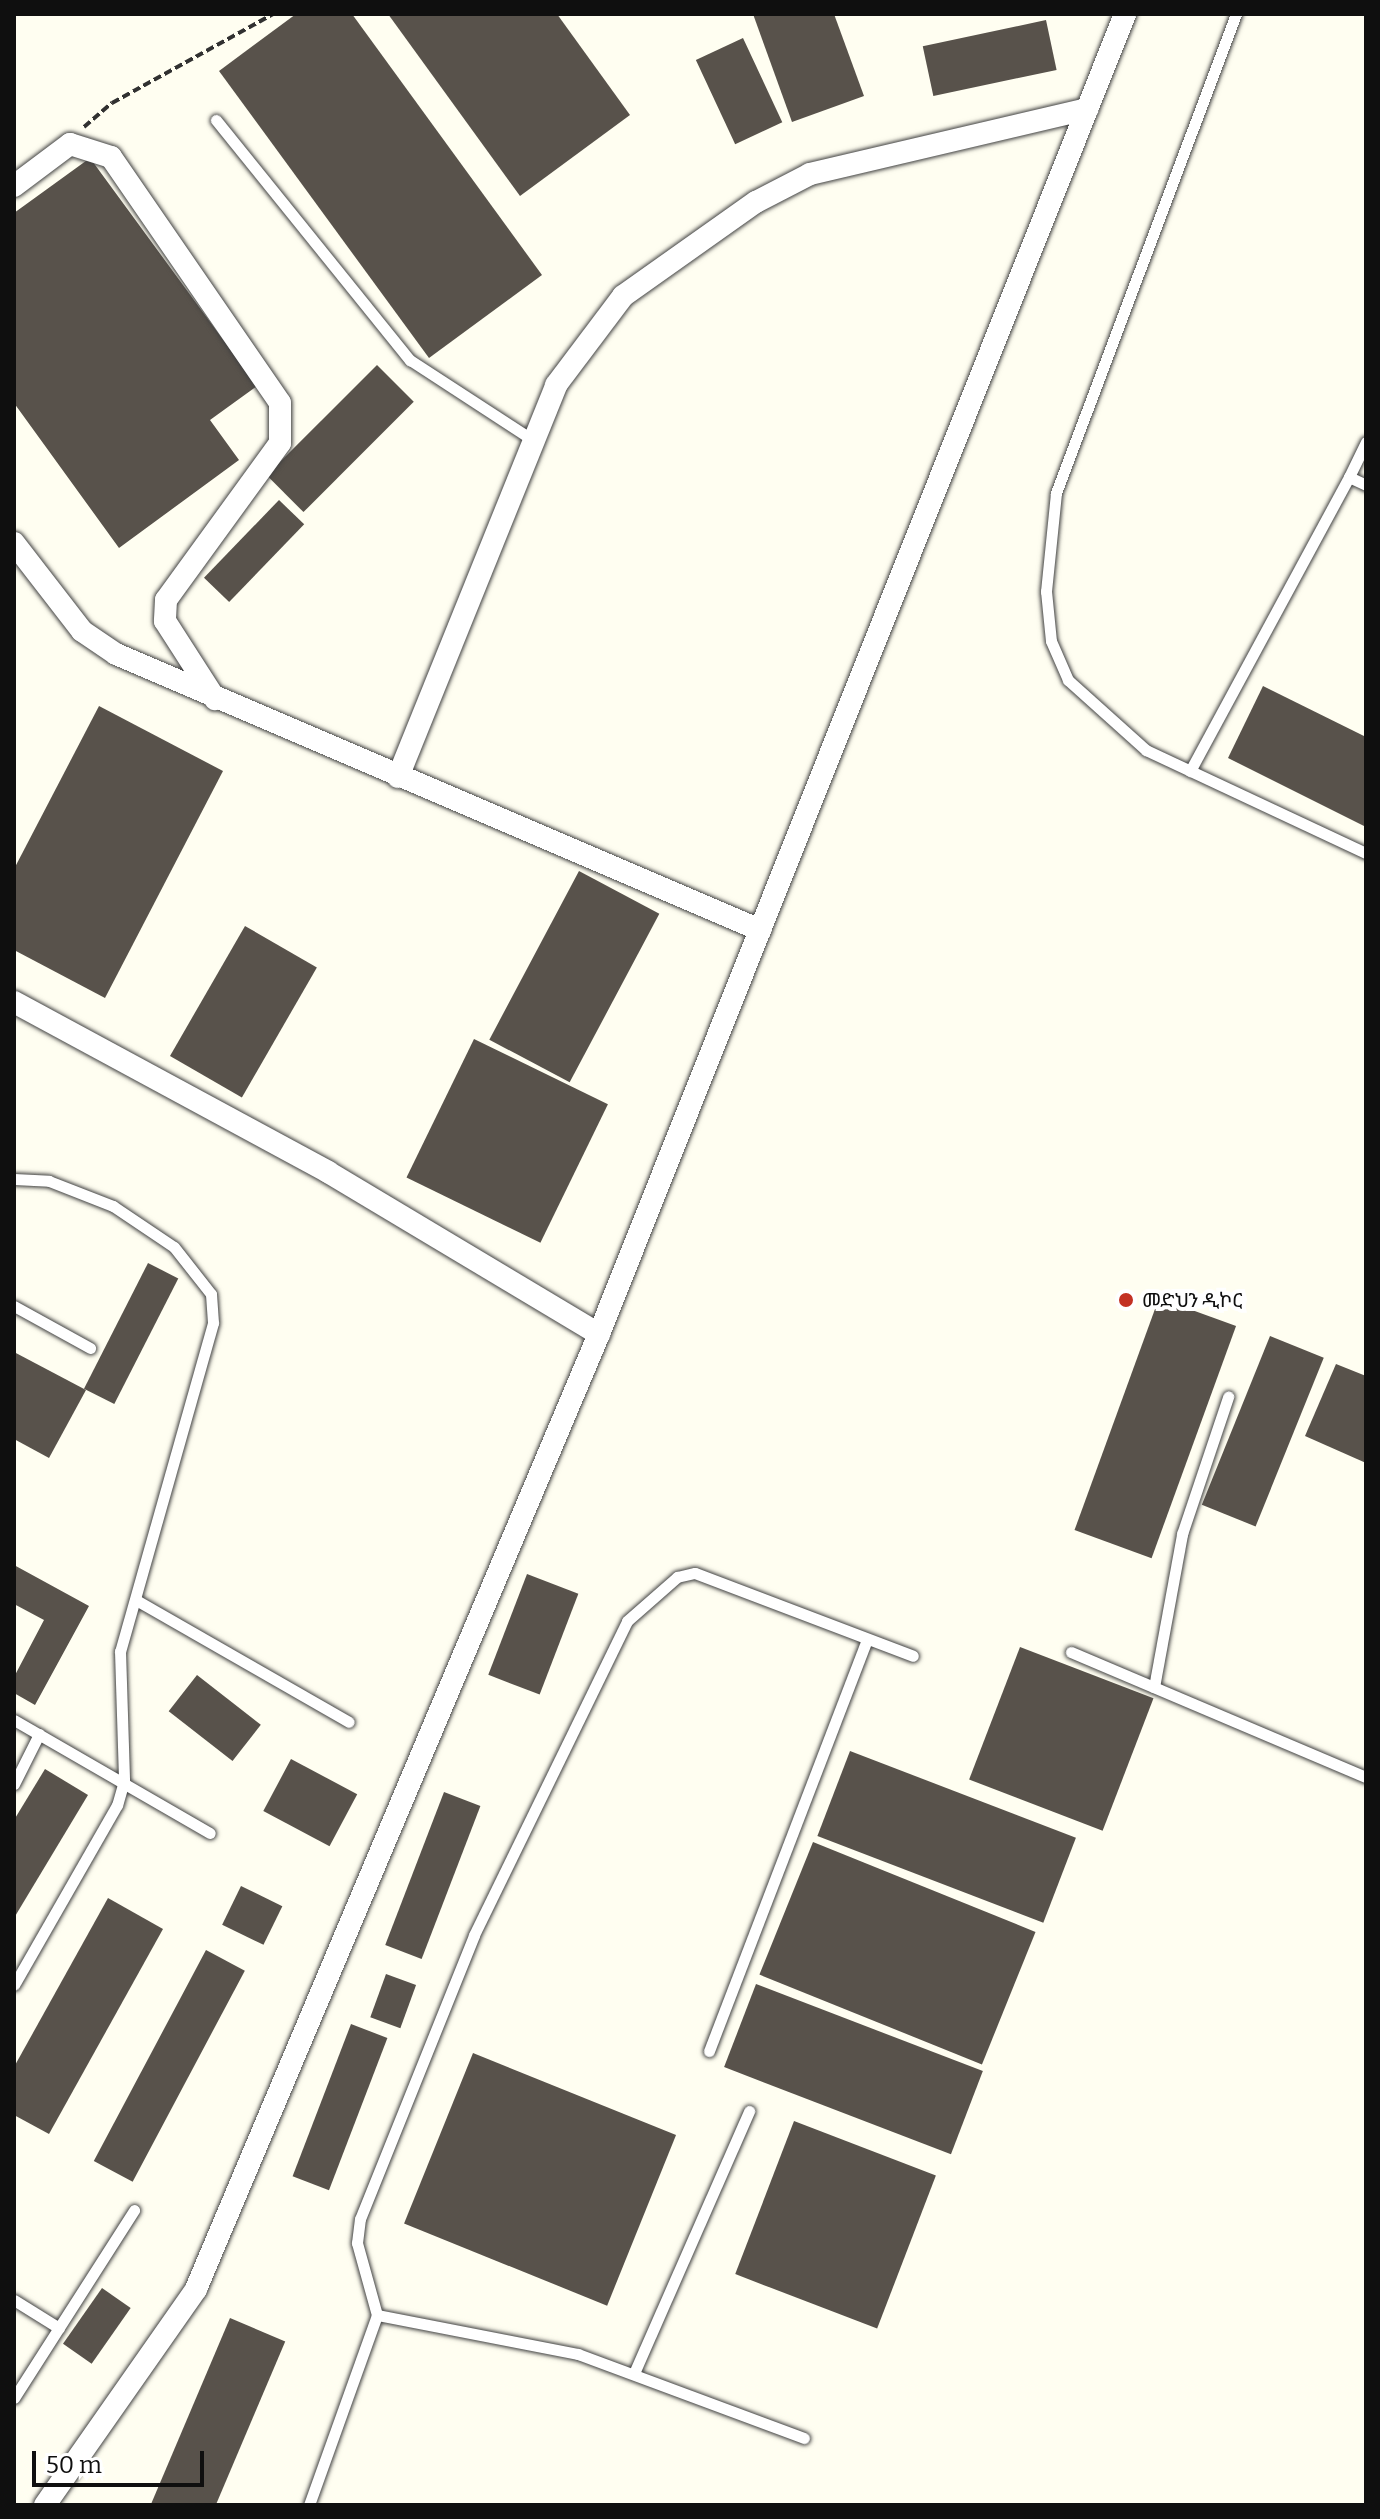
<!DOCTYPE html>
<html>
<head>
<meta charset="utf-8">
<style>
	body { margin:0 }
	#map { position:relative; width:1380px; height:2519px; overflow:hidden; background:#fffef1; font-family:Bitter,"Noto Sans Ethiopic",serif }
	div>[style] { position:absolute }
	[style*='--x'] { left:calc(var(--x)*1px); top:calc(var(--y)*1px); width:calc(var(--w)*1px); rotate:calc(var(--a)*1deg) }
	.building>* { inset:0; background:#58524b; transform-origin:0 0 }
	.path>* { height:4px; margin-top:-2px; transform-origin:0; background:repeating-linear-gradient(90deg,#313131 0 8px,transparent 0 12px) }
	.roads { filter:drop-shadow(0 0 2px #424242) drop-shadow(0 0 2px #424242) }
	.lane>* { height:11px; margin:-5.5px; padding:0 5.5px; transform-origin:5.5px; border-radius:5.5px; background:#fff }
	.street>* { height:22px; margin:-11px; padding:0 11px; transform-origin:11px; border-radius:11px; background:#fff }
	.dots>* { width:22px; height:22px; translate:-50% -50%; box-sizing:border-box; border:4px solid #fff; border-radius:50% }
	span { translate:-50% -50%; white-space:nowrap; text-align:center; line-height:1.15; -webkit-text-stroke:8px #fff; paint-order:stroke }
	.poi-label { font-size:20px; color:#0f0f0f }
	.left { translate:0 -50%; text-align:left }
	.frame { position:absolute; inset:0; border:16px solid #0f0f0f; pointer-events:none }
	.scale { position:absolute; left:32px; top:2451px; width:172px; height:36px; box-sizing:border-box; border:4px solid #0f0f0f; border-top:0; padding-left:10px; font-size:24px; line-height:28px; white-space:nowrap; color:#0f0f0f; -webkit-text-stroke:6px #fff; paint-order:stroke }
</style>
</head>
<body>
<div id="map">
	<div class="building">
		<div style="clip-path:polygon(296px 14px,352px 14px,542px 275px,429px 358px,219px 71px)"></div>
		<div style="clip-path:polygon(388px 14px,557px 14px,630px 115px,520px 196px)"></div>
		<div style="clip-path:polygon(753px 14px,834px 14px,864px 96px,792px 122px)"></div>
		<div style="left:1046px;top:20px;width:51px;height:126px;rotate:78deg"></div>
		<div style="left:743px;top:38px;width:93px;height:52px;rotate:65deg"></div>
		<div style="clip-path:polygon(90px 158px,257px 386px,210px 420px,239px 460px,119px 548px,14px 403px,14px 213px)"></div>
		<div style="left:377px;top:365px;width:52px;height:156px;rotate:45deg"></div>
		<div style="left:279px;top:500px;width:35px;height:108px;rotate:44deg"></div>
		<div style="clip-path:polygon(1263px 686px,1366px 737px,1366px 827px,1228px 758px)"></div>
		<div style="clip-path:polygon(99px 706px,223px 771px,105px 998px,14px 950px,14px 869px)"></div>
		<div style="left:579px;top:871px;width:91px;height:191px;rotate:28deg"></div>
		<div style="left:245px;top:926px;width:83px;height:150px;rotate:30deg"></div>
		<div style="left:474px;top:1039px;width:149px;height:154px;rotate:26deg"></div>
		<div style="left:148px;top:1263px;width:34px;height:141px;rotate:27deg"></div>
		<div style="left:1159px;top:1298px;width:82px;height:247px;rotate:20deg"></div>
		<div style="left:1270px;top:1336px;width:58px;height:182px;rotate:22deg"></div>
		<div style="clip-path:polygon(14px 1352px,86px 1390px,49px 1458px,14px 1439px)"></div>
		<div style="clip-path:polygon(1336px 1364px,1366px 1376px,1366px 1463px,1305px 1436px)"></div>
		<div style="clip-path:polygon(14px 1565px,89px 1606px,35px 1705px,14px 1693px,14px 1677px,44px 1620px,14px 1604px)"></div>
		<div style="left:527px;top:1574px;width:55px;height:108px;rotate:21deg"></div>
		<div style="left:1020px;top:1647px;width:143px;height:142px;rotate:21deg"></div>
		<div style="left:197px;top:1675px;width:81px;height:46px;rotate:38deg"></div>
		<div style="left:850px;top:1751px;width:242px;height:91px;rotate:21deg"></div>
		<div style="left:291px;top:1759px;width:75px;height:59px;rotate:28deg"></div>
		<div style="clip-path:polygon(45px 1769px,88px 1795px,14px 1918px,14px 1820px)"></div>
		<div style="left:444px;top:1792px;width:39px;height:164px;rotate:21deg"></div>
		<div style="left:813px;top:1842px;width:240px;height:143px;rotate:22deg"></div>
		<div style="left:241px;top:1886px;width:46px;height:43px;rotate:26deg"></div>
		<div style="clip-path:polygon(108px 1898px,163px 1929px,49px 2134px,14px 2115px,14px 2067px)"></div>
		<div style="left:206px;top:1950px;width:44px;height:239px;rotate:28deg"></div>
		<div style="left:386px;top:1974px;width:32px;height:46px;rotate:20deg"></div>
		<div style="left:756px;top:1984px;width:243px;height:89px;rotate:21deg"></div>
		<div style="left:351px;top:2024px;width:39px;height:163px;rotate:21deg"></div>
		<div style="left:473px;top:2053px;width:219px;height:184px;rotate:22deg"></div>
		<div style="left:794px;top:2121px;width:152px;height:164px;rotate:21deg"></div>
		<div style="left:102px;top:2288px;width:35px;height:68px;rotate:35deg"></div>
		<div style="left:230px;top:2318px;width:60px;height:202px;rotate:23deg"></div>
	</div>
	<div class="path">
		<div style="--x:84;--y:127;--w:37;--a:-41"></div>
		<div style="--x:112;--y:103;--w:184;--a:-28.9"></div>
	</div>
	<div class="roads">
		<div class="lane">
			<div style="--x:1236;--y:14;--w:512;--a:110.6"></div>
			<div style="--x:1056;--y:493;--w:99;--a:95.8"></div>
			<div style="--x:1046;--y:591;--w:50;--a:84.3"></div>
			<div style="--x:1051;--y:641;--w:43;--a:66.4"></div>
			<div style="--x:1068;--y:680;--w:105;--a:41.9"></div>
			<div style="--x:1146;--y:750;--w:243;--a:25.1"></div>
			<div style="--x:216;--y:120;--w:309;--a:51.1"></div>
			<div style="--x:410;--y:360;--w:145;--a:33.1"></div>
			<div style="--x:1366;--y:442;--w:39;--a:116"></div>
			<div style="--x:1349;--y:477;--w:19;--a:25"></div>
			<div style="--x:1190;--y:771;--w:334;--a:-61.6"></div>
			<div style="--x:14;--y:1179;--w:35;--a:3"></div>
			<div style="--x:49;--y:1181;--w:69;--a:21.3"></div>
			<div style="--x:113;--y:1206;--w:73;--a:33.9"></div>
			<div style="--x:174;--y:1247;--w:60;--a:51.8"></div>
			<div style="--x:211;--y:1294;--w:29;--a:86"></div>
			<div style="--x:213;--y:1323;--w:341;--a:105.8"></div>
			<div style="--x:120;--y:1651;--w:130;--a:88.2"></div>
			<div style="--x:124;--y:1781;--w:25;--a:106"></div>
			<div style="--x:117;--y:1805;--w:207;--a:119.8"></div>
			<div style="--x:14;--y:1306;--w:87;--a:28.9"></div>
			<div style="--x:136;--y:1600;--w:245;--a:29.8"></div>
			<div style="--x:1071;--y:1652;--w:320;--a:23"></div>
			<div style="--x:1154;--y:1687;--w:156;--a:-79.6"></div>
			<div style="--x:1182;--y:1534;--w:145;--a:-71.4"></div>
			<div style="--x:14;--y:1720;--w:226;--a:30"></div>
			<div style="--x:14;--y:1784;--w:56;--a:-63.4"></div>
			<div style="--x:709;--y:2051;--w:438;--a:-69"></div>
			<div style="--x:14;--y:2300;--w:53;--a:31.9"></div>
			<div style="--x:377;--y:2315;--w:75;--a:-105.5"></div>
			<div style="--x:357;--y:2243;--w:24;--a:-83"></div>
			<div style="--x:360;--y:2219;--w:306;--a:-68.1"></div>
			<div style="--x:474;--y:1935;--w:349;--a:-64"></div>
			<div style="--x:627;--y:1621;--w:67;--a:-41.3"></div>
			<div style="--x:677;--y:1577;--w:18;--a:-13"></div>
			<div style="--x:695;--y:1573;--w:233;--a:20.8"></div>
			<div style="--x:635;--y:2371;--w:284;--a:-66.3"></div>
			<div style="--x:14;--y:2398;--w:223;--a:-57.4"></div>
			<div style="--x:309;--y:2505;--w:202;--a:-70.3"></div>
			<div style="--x:377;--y:2315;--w:205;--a:11"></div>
			<div style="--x:578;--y:2354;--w:241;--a:20.4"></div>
		</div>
		<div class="street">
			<div style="--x:14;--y:186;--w:70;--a:-36.9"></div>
			<div style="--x:70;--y:144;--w:43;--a:17.6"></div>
			<div style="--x:111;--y:157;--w:298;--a:55.5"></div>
			<div style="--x:280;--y:403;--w:40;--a:90"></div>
			<div style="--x:280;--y:443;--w:194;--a:126"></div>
			<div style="--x:166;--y:600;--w:21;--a:93"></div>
			<div style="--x:165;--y:621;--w:93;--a:57.3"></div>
			<div style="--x:14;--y:543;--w:111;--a:52.3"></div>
			<div style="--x:82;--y:631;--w:41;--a:34.1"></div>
			<div style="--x:116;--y:654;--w:701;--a:23.2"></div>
			<div style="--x:398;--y:777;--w:423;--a:-68"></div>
			<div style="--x:556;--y:385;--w:111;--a:-53"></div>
			<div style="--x:623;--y:296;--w:163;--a:-35.3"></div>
			<div style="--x:756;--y:202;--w:61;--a:-27.4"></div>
			<div style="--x:810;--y:174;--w:285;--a:-13.2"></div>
			<div style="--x:14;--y:1002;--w:357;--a:28.4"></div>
			<div style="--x:328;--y:1172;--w:316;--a:30.9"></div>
			<div style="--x:45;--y:2505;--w:264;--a:-55"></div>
			<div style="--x:196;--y:2289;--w:1037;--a:-67.12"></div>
			<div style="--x:599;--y:1334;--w:1421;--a:-68.27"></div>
		</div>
	</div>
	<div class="dots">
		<div style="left:1126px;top:1300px;background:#c33123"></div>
	</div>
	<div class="poi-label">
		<span class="left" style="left:1142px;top:1300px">መድህን ዲኮር</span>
	</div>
	<div class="frame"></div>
	<div class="scale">50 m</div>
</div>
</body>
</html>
